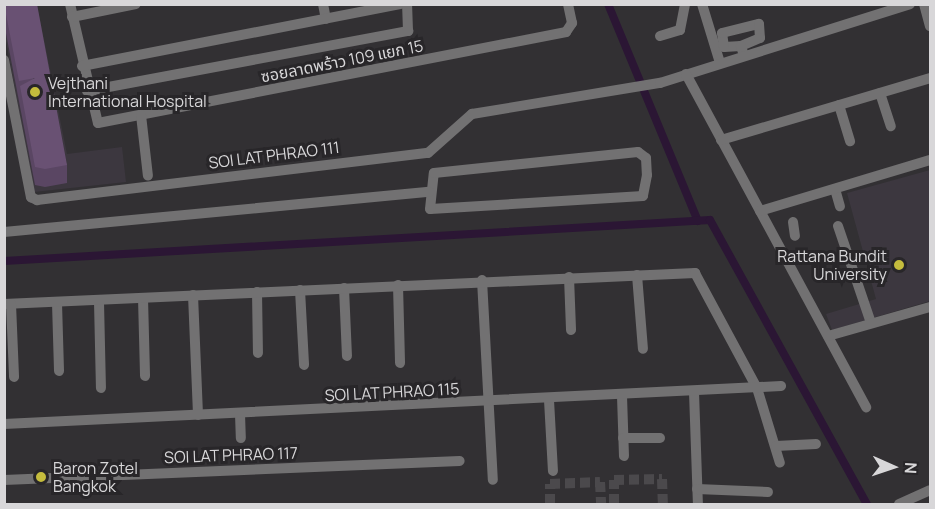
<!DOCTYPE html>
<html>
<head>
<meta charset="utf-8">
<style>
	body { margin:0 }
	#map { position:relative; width:935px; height:509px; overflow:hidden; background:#323033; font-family:Manrope,"Noto Sans Thai",sans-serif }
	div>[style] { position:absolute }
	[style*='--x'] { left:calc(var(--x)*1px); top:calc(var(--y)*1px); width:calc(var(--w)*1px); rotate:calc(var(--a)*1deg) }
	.built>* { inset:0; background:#3c373f }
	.canal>* { height:8px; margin:-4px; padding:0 4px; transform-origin:4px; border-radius:4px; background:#2b1634 }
	.minor-tunnel>* { height:10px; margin-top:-5px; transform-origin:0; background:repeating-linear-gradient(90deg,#4b494c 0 10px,transparent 0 15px) }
	.minor>* { height:10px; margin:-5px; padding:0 5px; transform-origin:5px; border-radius:5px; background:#727172 }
	.wall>* { inset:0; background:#5a4663 }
	.building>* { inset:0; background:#695173 }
	.dots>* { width:16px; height:16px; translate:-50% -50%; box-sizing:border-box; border:3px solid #282629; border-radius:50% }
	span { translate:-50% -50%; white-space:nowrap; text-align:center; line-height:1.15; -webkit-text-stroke:6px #282629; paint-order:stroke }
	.street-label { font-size:16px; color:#d8d7d9 }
	.poi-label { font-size:16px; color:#d8d7d9 }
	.left { translate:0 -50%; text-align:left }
	.right { translate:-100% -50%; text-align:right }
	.frame { position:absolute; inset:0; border:6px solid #d8d7d9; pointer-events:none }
	.north { position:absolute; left:863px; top:437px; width:60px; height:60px; -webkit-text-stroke:4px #282629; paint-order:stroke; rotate:93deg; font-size:16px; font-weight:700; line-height:24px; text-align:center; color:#d8d7d9 }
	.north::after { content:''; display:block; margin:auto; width:21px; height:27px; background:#d8d7d9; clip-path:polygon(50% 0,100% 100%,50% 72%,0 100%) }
</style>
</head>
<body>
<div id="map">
	<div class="built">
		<div style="clip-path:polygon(4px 5px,37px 5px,67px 154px,122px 147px,126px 182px,34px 192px,5px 36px)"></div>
		<div style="clip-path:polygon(930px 170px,930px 301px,832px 330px,826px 314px,876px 299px,847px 193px)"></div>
	</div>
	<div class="canal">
		<div style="--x:608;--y:4;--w:235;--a:67.5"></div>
		<div style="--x:4;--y:261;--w:707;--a:-3.32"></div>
		<div style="--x:710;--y:220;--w:325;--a:61.1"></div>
	</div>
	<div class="minor-tunnel">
		<div style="--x:550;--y:504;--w:20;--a:-90"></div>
		<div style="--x:550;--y:484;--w:50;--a:-2.3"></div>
		<div style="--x:600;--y:482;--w:22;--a:87"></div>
		<div style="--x:614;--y:504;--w:24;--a:-90"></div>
		<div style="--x:614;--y:480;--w:48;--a:-1.2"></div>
		<div style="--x:662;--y:479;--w:25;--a:88"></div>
	</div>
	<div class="minor">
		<div style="--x:70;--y:4;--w:122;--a:76.8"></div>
		<div style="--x:98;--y:123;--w:477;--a:-11"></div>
		<div style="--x:566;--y:32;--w:11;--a:-56"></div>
		<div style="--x:572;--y:23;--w:19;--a:-102"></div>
		<div style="--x:323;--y:4;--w:15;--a:79"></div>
		<div style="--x:702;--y:4;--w:62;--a:73"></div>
		<div style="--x:924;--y:4;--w:23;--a:75"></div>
		<div style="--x:72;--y:17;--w:65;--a:-11.5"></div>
		<div style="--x:660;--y:36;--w:21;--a:-17"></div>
		<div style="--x:680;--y:30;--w:26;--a:-79"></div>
		<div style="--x:741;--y:46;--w:17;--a:177"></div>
		<div style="--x:724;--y:47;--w:14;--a:-98"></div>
		<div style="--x:722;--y:33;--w:38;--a:-14"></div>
		<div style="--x:759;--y:24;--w:14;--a:86"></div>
		<div style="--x:760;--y:38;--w:21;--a:157"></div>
		<div style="--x:741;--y:46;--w:10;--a:73"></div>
		<div style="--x:4;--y:60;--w:140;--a:78.9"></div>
		<div style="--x:31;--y:197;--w:7;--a:27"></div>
		<div style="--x:37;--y:200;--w:394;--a:-6.9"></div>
		<div style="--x:428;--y:153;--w:59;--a:-41.6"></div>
		<div style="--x:472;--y:114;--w:191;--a:-9.4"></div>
		<div style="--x:660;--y:83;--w:262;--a:-17.5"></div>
		<div style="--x:82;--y:66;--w:324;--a:-11"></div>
		<div style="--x:686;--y:74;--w:379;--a:61.6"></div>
		<div style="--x:87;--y:91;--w:327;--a:-10.6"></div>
		<div style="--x:408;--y:31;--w:27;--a:-92"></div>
		<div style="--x:880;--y:93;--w:35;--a:72"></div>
		<div style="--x:839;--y:105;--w:38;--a:73"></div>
		<div style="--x:141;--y:115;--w:61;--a:83.5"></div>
		<div style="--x:721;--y:140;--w:218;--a:-16.5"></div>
		<div style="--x:638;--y:152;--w:10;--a:37"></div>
		<div style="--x:646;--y:158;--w:17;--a:87"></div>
		<div style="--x:647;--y:175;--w:21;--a:101"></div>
		<div style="--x:643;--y:196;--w:213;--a:176.5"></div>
		<div style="--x:430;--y:209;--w:36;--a:-84"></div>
		<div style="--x:434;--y:173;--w:205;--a:-5.9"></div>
		<div style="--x:835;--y:189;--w:18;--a:74"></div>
		<div style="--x:760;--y:211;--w:177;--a:-16.7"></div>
		<div style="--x:793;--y:222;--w:14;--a:82"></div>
		<div style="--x:838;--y:226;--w:102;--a:71.2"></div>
		<div style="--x:4;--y:232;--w:427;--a:-5.4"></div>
		<div style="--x:637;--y:275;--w:74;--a:85.4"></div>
		<div style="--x:569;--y:277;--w:53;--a:87.8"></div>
		<div style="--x:482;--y:280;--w:200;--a:86.9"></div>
		<div style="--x:398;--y:285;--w:78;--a:88.5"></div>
		<div style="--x:344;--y:288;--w:68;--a:87.5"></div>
		<div style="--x:300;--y:290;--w:75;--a:86.9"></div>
		<div style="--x:257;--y:292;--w:61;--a:89.1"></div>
		<div style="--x:193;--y:295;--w:120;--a:87.6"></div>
		<div style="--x:143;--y:298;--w:78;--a:88.5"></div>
		<div style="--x:99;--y:302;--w:86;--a:88.7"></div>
		<div style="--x:57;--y:303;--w:68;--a:88.3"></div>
		<div style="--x:4;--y:304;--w:692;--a:-2.57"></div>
		<div style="--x:695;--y:273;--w:131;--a:61.7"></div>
		<div style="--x:757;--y:388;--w:78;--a:73"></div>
		<div style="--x:11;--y:304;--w:73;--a:87.6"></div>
		<div style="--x:828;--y:336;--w:106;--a:-15.9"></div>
		<div style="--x:694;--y:392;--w:112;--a:88"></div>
		<div style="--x:622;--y:396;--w:60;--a:88.1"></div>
		<div style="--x:549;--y:400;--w:71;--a:86.8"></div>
		<div style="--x:240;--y:414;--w:24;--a:88"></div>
		<div style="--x:4;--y:424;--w:778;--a:-2.8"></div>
		<div style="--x:623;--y:438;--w:37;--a:0"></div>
		<div style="--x:776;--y:446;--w:40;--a:-2.9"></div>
		<div style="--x:4;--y:480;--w:456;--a:-2.4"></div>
		<div style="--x:697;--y:489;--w:71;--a:2.4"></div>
		<div style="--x:899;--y:504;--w:34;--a:-24"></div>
	</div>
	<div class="wall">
		<div style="clip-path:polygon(4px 4px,67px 165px,67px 183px,45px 187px,35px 185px,4px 23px)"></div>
	</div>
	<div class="building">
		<div style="clip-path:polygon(4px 4px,37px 4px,67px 165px,45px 169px,35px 167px,20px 86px,35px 78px,19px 81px)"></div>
	</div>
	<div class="dots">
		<div style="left:35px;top:92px;background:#c5bc3d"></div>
		<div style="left:899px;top:265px;background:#c5bc3d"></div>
		<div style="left:41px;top:477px;background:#c5bc3d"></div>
	</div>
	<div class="street-label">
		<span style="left:342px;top:61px;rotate:-11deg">ซอยลาดพร้าว 109 แยก 15</span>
		<span style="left:274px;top:155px;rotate:-7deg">SOI LAT PHRAO 111</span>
		<span style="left:392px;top:392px;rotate:-3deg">SOI LAT PHRAO 115</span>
		<span style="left:231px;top:455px;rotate:-2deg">SOI LAT PHRAO 117</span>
	</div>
	<div class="poi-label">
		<span class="left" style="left:48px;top:92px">Vejthani<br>International Hospital</span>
		<span class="right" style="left:887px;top:265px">Rattana Bundit<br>University</span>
		<span class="left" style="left:53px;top:477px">Baron Zotel<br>Bangkok</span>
	</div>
	<div class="frame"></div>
	<div class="north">N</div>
</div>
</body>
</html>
